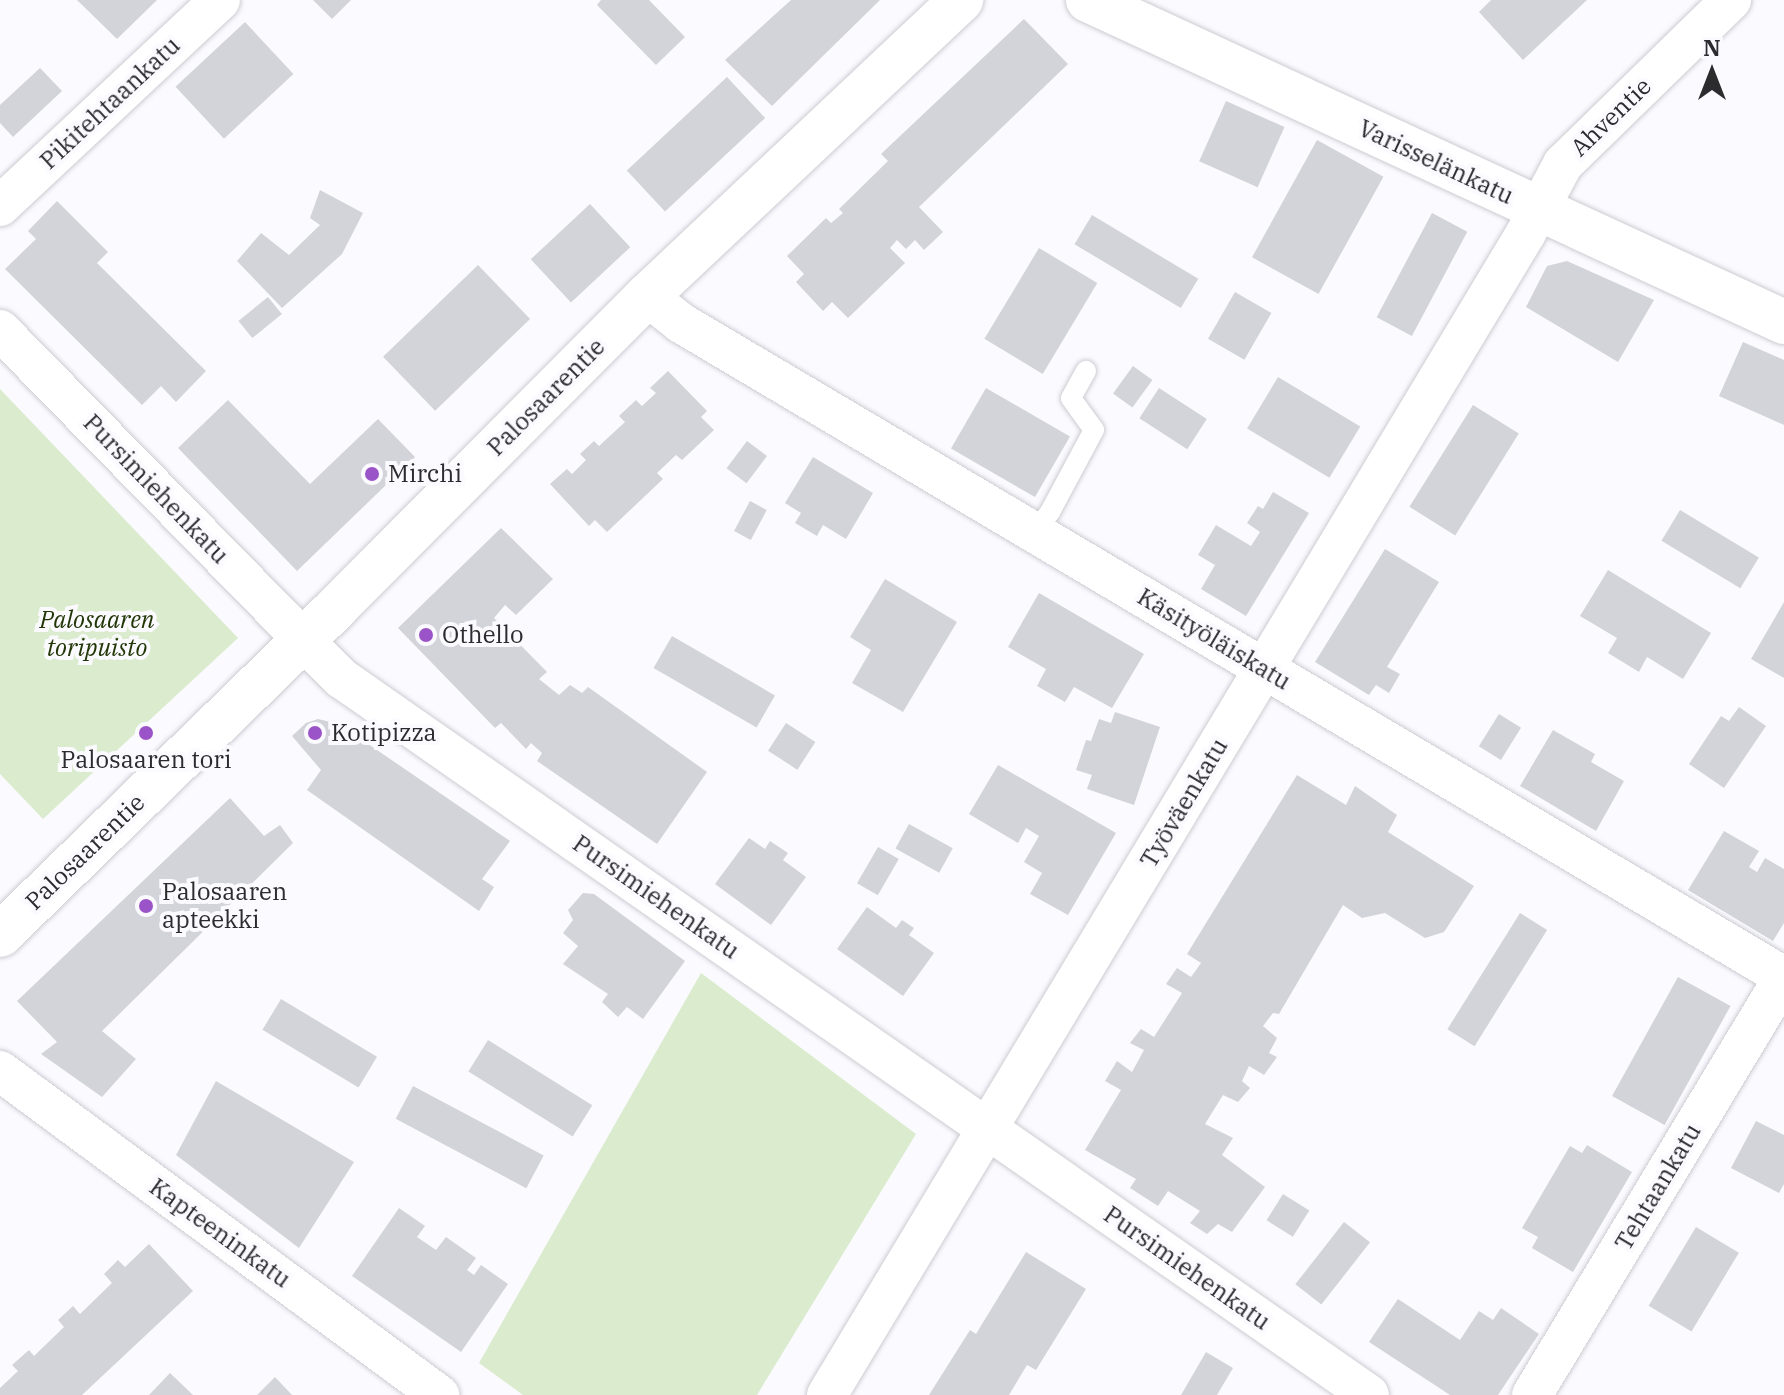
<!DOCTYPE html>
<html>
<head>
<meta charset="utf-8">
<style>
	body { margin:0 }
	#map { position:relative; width:1784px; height:1395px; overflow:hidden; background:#fafaff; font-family:"IBM Plex Serif",serif }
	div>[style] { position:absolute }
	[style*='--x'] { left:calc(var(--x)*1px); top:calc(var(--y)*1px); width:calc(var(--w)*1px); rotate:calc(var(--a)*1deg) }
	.green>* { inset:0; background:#dbebce }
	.building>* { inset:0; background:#d3d4d9; transform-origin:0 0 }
	.roads { filter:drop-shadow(0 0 2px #ccccd2) drop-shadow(0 0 2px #ccccd2) }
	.lane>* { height:20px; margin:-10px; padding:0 10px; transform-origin:10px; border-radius:10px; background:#fff }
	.street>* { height:40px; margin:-20px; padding:0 20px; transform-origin:20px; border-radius:20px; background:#fff }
	.secondary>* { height:44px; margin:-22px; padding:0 22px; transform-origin:22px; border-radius:22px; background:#fff }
	.dots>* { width:22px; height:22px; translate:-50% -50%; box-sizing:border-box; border:4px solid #fafaff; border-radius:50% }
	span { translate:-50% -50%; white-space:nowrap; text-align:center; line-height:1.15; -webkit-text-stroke:8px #fafaff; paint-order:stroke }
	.street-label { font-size:24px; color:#2c2c2e }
	.poi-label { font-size:24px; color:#2c2c2e }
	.left { translate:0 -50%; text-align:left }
	.park-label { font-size:24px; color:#223606; font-style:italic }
	.north { position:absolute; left:1672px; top:32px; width:80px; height:80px; -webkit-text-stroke:6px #fafaff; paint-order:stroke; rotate:0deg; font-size:22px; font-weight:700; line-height:32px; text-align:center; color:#2c2c2e }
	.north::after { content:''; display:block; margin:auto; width:28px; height:36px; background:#2c2c2e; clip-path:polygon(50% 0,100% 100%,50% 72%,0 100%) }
</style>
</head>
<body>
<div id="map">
	<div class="green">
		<div style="clip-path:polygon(0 389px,238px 638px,43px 819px,0 774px)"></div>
		<div style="clip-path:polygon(701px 973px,916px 1134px,757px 1395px,523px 1395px,479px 1363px)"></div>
	</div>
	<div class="building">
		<div style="clip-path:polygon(77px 0,157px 0,117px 39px)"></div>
		<div style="clip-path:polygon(313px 0,351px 0,332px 19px)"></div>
		<div style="clip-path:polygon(601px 0,649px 0,685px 37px,656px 65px,597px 5px)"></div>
		<div style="clip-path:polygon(791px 0,880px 0,772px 106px,725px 60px)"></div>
		<div style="clip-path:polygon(1491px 0,1587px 0,1523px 60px,1479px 12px)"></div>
		<div style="clip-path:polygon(1024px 19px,1068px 64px,919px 207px,943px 232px,924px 250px,915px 240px,906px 249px,897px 240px,890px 248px,905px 263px,848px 318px,832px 302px,823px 311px,796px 282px,804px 274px,787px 256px,826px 218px,831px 223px,843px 213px,839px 209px,888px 161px,881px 154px)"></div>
		<div style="left:245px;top:22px;width:71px;height:95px;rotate:47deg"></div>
		<div style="clip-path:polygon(40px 68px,62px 91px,13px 137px,0 123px,0 105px)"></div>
		<div style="left:727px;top:77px;width:56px;height:137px;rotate:47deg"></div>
		<div style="left:1226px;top:101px;width:64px;height:66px;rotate:24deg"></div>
		<div style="left:1317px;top:140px;width:76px;height:134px;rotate:29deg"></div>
		<div style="clip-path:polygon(320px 190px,363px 213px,342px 254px,282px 308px,237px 261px,261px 233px,289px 255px,320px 225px,310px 218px)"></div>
		<div style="clip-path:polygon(57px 201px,108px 252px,97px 263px,206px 371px,176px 402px,161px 386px,142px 405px,5px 269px,36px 239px,28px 231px)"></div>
		<div style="left:590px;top:204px;width:59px;height:81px;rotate:47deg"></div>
		<div style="left:1432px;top:213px;width:40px;height:118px;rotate:28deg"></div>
		<div style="left:1092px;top:215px;width:124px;height:34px;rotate:31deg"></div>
		<div style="left:1039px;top:248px;width:68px;height:106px;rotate:31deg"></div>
		<div style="clip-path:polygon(1567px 261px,1654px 300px,1618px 362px,1526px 307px,1547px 266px)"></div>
		<div style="left:478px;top:265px;width:75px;height:132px;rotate:46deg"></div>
		<div style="left:1235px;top:292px;width:42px;height:54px;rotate:30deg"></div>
		<div style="left:268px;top:297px;width:22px;height:38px;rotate:51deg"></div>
		<div style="clip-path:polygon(1743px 342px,1784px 360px,1784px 425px,1719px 396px)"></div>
		<div style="left:1133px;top:366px;width:24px;height:34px;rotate:36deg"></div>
		<div style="clip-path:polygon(668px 371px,707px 411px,701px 417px,714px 430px,682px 460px,676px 455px,657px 473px,663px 479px,607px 532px,595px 520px,589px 526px,550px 484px,567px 469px,572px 474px,586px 460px,580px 454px,594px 441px,599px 446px,625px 422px,619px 416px,636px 400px,642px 406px,656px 393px,650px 388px)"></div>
		<div style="left:1278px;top:377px;width:96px;height:60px;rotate:31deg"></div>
		<div style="left:986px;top:388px;width:97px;height:70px;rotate:30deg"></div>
		<div style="left:1159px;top:388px;width:57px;height:36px;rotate:33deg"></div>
		<div style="clip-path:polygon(228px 400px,310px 484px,378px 419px,415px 457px,297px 571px,178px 448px)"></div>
		<div style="left:1473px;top:405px;width:54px;height:120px;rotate:32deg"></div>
		<div style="left:747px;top:441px;width:25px;height:34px;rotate:37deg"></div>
		<div style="clip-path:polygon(813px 457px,873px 493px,846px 539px,823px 525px,817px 536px,795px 523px,801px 513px,785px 503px)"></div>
		<div style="clip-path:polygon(1273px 492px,1309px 513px,1246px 616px,1201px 589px,1215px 565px,1198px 555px,1216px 525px,1251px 546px,1260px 532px,1247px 523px,1258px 506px,1263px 509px)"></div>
		<div style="left:750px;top:501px;width:19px;height:34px;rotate:28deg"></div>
		<div style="left:1680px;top:510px;width:92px;height:36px;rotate:31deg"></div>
		<div style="clip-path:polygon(501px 528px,553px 579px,516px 615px,505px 605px,494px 618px,547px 672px,539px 679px,559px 695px,570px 685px,582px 693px,588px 687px,707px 772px,657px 844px,537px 761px,542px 753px,531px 743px,526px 749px,501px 723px,495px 728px,398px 628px)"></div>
		<div style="clip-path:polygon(1385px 549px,1439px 582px,1387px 667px,1400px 674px,1389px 693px,1376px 685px,1369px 695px,1315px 662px)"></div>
		<div style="clip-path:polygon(1608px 570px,1711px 633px,1683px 679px,1647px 657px,1639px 672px,1608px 653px,1617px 638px,1580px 616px)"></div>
		<div style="clip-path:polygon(885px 579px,957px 622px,903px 712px,852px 683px,871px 650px,850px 637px)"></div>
		<div style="clip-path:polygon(1039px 593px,1144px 654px,1112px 708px,1074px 687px,1065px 702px,1037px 686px,1046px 669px,1008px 647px)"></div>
		<div style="clip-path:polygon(1784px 602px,1784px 678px,1751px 659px)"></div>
		<div style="left:672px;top:636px;width:119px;height:37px;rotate:30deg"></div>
		<div style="clip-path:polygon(1739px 707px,1766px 726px,1724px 788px,1689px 764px,1721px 716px,1729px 721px)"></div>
		<div style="clip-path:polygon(1115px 712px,1160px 727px,1134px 805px,1087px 789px,1092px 775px,1076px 770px,1086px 740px,1091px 741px,1099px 719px,1111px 723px)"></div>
		<div style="left:1499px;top:714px;width:26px;height:38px;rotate:32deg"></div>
		<div style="clip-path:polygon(318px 719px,339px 724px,510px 841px,482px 879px,494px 887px,479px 911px,307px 790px,321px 770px,292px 736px,306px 723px)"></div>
		<div style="left:786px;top:723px;width:35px;height:33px;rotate:33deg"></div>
		<div style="clip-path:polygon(1553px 730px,1595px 754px,1591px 762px,1624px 781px,1596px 831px,1520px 786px)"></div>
		<div style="clip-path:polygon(998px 765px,1116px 833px,1068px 915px,1030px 894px,1042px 873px,1024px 862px,1039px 836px,1026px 828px,1018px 843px,969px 814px)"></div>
		<div style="clip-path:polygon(1297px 775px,1346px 805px,1355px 786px,1397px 815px,1388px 832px,1474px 886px,1444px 932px,1425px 938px,1385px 913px,1362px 918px,1343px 905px,1279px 1014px,1273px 1013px,1263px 1026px,1277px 1038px,1269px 1053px,1277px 1057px,1264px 1075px,1249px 1066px,1242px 1081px,1250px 1088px,1238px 1102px,1223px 1095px,1205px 1124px,1233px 1138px,1222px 1155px,1265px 1187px,1232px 1232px,1218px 1224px,1207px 1234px,1190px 1223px,1200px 1211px,1168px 1191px,1158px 1206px,1130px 1188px,1136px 1179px,1085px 1150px,1121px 1090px,1105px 1081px,1117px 1061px,1132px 1072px,1144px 1050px,1130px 1043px,1141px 1029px,1154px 1037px,1182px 993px,1166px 984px,1177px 968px,1191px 977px,1201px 963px,1187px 954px)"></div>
		<div style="clip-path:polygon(230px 798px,264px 836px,280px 825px,293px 843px,102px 1031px,136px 1059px,102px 1097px,41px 1054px,57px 1042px,17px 1001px)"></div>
		<div style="left:909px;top:824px;width:50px;height:28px;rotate:29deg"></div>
		<div style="clip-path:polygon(1724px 831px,1759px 851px,1749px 867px,1757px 872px,1765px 858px,1784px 869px,1784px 923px,1773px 941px,1688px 890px)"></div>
		<div style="clip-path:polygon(749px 838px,765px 849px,770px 841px,788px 853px,783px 860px,806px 877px,771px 925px,715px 884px)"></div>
		<div style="left:878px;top:847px;width:24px;height:42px;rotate:30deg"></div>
		<div style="clip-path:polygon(583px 893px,594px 894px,685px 961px,643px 1019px,627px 1007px,618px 1017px,602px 1002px,608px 994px,563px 964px,578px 946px,563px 933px,573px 920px,568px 910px)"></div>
		<div style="clip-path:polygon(867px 907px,896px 928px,902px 920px,914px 928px,909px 935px,934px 953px,903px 996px,837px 949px)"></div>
		<div style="left:1520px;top:913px;width:32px;height:137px;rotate:32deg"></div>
		<div style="left:1678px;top:977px;width:60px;height:136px;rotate:29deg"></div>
		<div style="left:281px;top:999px;width:112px;height:36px;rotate:31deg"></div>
		<div style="left:488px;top:1040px;width:123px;height:37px;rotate:32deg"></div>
		<div style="clip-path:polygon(216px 1081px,354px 1162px,299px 1248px,176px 1155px)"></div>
		<div style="left:413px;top:1086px;width:148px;height:37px;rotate:28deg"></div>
		<div style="clip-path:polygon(1756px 1121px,1784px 1135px,1784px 1184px,1779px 1193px,1731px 1168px)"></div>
		<div style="clip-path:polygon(1587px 1145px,1632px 1172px,1573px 1272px,1532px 1248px,1538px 1237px,1522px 1228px,1570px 1146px,1582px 1153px)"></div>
		<div style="left:1283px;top:1194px;width:31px;height:31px;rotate:32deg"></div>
		<div style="clip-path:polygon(399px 1208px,425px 1226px,417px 1237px,436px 1250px,446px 1237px,476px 1258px,467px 1270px,474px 1275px,481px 1265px,508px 1284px,461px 1352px,352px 1276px)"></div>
		<div style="left:1344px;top:1222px;width:33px;height:79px;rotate:38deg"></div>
		<div style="left:1696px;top:1227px;width:50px;height:92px;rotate:31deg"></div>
		<div style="clip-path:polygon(149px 1244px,193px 1291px,82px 1395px,0 1395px,0 1388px,18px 1371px,12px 1365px,29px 1350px,34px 1356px,64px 1327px,58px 1320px,73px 1306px,80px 1314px,112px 1283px,104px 1274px,118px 1260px,125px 1267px)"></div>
		<div style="clip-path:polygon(1026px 1252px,1086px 1289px,1036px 1370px,1027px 1365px,1009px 1395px,929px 1395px,970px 1330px,976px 1334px)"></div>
		<div style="clip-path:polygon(1398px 1299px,1460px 1340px,1479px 1311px,1493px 1320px,1501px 1308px,1539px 1334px,1498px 1395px,1450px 1395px,1369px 1342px)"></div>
		<div style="clip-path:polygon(1206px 1352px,1233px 1368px,1217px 1395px,1181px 1395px)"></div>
		<div style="clip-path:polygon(170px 1373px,193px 1395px,149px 1395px)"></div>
		<div style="clip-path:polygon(275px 1377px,292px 1395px,257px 1395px)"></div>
	</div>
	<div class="roads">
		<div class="lane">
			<div style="--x:1035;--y:532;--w:25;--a:-53"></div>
			<div style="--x:1050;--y:512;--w:93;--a:-61.8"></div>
			<div style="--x:1094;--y:430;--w:39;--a:-126"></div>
			<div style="--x:1071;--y:398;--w:31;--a:-61"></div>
		</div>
		<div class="street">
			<div style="--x:0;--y:206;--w:301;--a:-43.1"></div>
			<div style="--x:647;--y:296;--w:43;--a:38.5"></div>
			<div style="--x:681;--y:323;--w:1282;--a:30.66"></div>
			<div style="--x:0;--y:330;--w:487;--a:45.6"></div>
			<div style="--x:341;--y:678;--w:1253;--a:34.89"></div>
			<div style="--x:0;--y:1071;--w:546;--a:36.43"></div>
			<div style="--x:827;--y:1395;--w:1356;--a:-58.97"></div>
			<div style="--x:1526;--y:233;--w:78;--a:-61.8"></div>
			<div style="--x:1563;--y:164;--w:235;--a:-44.3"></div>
			<div style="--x:1532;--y:1395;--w:487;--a:-58.9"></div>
		</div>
		<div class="secondary">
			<div style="--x:1088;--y:0;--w:767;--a:24.83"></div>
			<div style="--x:0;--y:935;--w:469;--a:-44.2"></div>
			<div style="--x:336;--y:608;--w:441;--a:-45.1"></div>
			<div style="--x:647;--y:296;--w:432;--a:-43.3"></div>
		</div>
	</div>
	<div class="dots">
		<div style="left:372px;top:474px;background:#9b54c7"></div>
		<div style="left:426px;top:635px;background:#9b54c7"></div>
		<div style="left:146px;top:733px;background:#9b54c7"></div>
		<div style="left:315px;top:733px;background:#9b54c7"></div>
		<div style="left:146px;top:906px;background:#9b54c7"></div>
	</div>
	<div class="street-label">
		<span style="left:110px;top:103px;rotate:-43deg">Pikitehtaankatu</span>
		<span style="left:1611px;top:117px;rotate:-44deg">Ahventie</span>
		<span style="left:1436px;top:162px;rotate:25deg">Varisselänkatu</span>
		<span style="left:546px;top:397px;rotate:-45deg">Palosaarentie</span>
		<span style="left:156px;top:489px;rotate:46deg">Pursimiehenkatu</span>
		<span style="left:1214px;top:639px;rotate:31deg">Käsityöläiskatu</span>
		<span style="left:1184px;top:803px;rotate:-59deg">Työväenkatu</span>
		<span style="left:85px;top:852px;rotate:-44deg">Palosaarentie</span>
		<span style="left:656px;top:897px;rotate:35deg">Pursimiehenkatu</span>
		<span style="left:1658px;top:1187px;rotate:-59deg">Tehtaankatu</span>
		<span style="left:220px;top:1233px;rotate:36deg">Kapteeninkatu</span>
		<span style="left:1187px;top:1268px;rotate:35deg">Pursimiehenkatu</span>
	</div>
	<div class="poi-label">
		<span class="left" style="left:388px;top:474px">Mirchi</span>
		<span class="left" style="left:442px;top:635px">Othello</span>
		<span class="left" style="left:331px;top:733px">Kotipizza</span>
		<span style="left:146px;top:760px">Palosaaren tori</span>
		<span class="left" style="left:162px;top:906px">Palosaaren<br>apteekki</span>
	</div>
	<div class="park-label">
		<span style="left:97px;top:634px">Palosaaren<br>toripuisto</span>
	</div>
	<div class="north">N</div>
</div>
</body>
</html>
